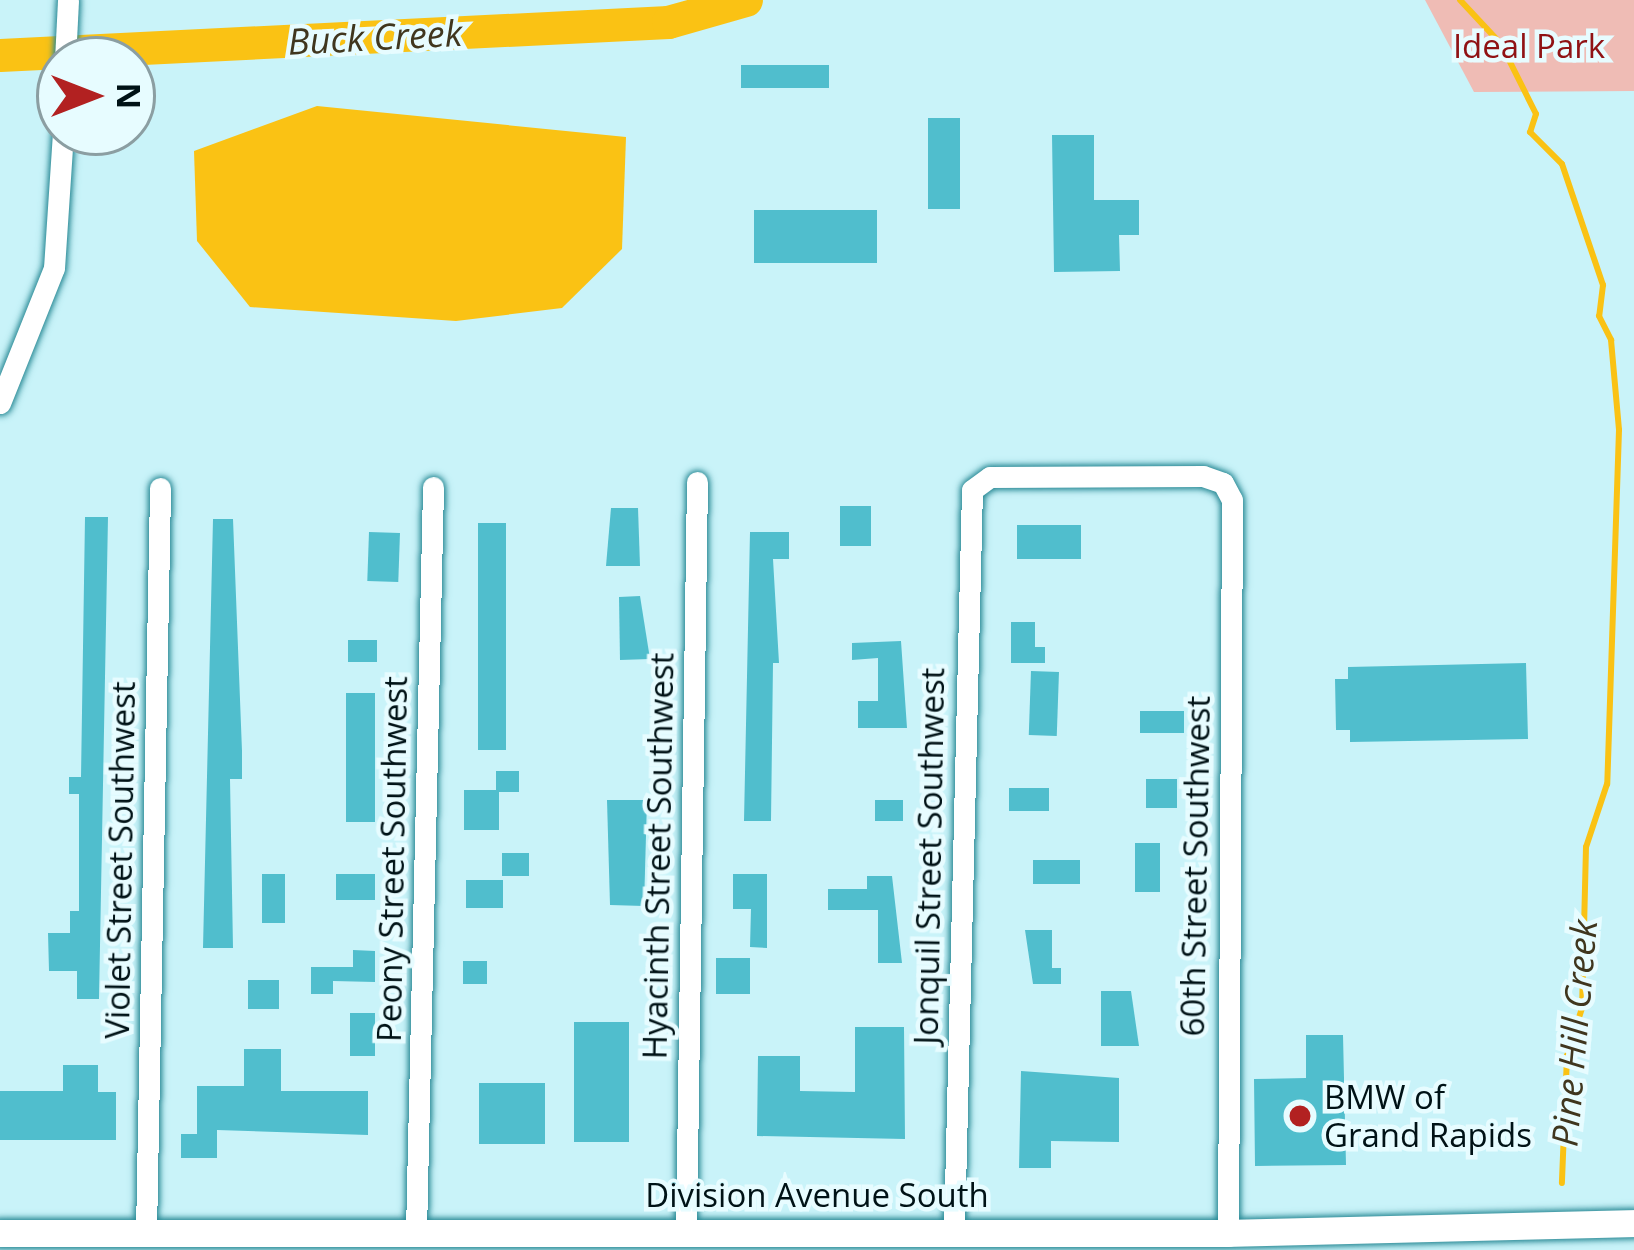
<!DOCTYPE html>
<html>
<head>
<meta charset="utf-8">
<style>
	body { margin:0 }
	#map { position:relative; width:1634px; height:1250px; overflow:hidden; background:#c9f3f9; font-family:"Open Sans",sans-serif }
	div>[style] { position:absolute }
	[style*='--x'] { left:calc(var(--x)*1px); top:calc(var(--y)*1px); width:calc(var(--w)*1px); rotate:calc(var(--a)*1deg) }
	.green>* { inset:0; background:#efbcb5 }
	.water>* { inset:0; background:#fac214 }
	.stream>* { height:6px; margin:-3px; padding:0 3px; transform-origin:3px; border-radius:3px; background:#fac214 }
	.river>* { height:33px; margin:-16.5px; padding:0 16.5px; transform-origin:16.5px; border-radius:16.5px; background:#fac214 }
	.building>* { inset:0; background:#50becd; transform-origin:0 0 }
	.roads { filter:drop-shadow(0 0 3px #278894) drop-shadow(0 0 3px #278894) }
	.minor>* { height:21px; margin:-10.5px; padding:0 10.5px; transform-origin:10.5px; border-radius:10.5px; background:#fff }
	.major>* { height:27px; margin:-13.5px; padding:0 13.5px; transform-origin:13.5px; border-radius:13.5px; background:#fff }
	.dots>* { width:33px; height:33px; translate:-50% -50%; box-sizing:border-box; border:6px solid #e7fcff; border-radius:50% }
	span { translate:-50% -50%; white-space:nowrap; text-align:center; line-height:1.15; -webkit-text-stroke:9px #e7fcff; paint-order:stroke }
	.park-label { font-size:33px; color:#901214 }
	.street-label { font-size:33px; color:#001216 }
	.poi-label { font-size:33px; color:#001216 }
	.left { translate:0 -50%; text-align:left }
	.water-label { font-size:36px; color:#40361e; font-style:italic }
	.north { position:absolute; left:36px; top:36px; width:120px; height:120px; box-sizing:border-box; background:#e7fcff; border:3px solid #8b9ea2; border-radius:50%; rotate:90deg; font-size:33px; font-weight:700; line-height:48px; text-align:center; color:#001216 }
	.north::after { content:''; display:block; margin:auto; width:42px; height:54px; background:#b22121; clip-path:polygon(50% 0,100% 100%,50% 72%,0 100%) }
</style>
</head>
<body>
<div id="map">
	<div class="green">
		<div style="clip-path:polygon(1425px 0,1634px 0,1634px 91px,1474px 92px)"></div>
	</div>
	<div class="water">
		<div style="clip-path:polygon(317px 106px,626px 137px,622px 249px,562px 308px,456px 321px,250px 307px,197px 241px,194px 151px)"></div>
	</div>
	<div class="stream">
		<div style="--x:1460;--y:0;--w:60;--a:47"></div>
		<div style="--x:1501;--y:44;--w:78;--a:63.4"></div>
		<div style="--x:1536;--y:114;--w:19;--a:108"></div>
		<div style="--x:1530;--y:132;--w:45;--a:45"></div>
		<div style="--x:1562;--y:164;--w:128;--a:71.3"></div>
		<div style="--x:1603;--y:285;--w:31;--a:97"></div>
		<div style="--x:1599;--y:316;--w:27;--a:63"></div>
		<div style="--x:1611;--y:340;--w:90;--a:84.9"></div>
		<div style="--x:1619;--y:430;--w:354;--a:91.9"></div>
		<div style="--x:1607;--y:784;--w:66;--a:108.4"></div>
		<div style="--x:1586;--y:847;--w:161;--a:91.4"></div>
		<div style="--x:1582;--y:1008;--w:50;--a:107.4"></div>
		<div style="--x:1567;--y:1056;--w:127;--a:92.3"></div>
	</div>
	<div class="river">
		<div style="--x:0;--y:55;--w:669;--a:-2.83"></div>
		<div style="--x:668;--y:22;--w:81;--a:-15.8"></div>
	</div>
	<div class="building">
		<div style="left:741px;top:65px;width:88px;height:23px"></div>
		<div style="left:928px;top:118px;width:32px;height:91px"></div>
		<div style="clip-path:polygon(1052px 135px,1094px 135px,1094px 200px,1139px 200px,1139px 235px,1119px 235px,1120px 271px,1054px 272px)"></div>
		<div style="left:754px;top:210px;width:123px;height:53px"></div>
		<div style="left:840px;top:506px;width:31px;height:40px"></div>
		<div style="clip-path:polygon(611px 508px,638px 508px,640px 566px,606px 566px)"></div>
		<div style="clip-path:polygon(85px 517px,108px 517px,99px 999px,77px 999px,77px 971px,49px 971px,48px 933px,70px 933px,70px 911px,79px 911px,79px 794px,69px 794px,69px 777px,81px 777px)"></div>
		<div style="clip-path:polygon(213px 519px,233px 519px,242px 751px,242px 779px,230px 779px,233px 948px,203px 948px)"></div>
		<div style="left:478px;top:523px;width:28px;height:227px"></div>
		<div style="left:1017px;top:525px;width:64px;height:34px"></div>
		<div style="left:369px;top:532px;width:31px;height:49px;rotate:2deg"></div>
		<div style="clip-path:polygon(750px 532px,789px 532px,789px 559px,773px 559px,779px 663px,773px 663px,771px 821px,744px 821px)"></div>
		<div style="clip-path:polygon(640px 596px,650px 659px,620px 660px,619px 597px)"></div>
		<div style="clip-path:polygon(1011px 622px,1035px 622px,1035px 647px,1045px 647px,1045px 663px,1011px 663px)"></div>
		<div style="left:348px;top:640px;width:29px;height:22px"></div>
		<div style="clip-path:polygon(901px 641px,907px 728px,858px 728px,858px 701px,878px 701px,878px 658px,852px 660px,852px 643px)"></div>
		<div style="clip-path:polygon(1526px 663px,1528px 739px,1350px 742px,1350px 730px,1336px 730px,1335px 679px,1348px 679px,1348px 667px)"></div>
		<div style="left:1031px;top:671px;width:28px;height:64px;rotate:2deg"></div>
		<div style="left:346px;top:693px;width:29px;height:129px"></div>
		<div style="left:1140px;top:711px;width:44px;height:22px"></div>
		<div style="clip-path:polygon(496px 771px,519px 771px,519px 792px,499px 792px,499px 830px,464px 830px,464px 790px,496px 790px)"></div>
		<div style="left:1146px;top:779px;width:31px;height:29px"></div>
		<div style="left:1009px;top:788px;width:40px;height:23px"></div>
		<div style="clip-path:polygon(607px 800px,647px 800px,644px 906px,610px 905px)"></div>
		<div style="left:875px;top:800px;width:28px;height:21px"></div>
		<div style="left:1135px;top:843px;width:25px;height:49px"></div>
		<div style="left:502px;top:853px;width:27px;height:23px"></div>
		<div style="left:1033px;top:860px;width:47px;height:24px"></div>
		<div style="left:262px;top:874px;width:23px;height:49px"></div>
		<div style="left:336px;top:874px;width:39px;height:26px"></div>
		<div style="clip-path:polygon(733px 874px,767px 874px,767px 948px,750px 947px,751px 909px,733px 909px)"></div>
		<div style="clip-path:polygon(867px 876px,892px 876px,902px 963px,878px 963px,878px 910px,828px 910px,828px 889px,867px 889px)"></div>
		<div style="left:466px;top:880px;width:37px;height:28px"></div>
		<div style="clip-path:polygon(1025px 930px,1052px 930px,1052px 968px,1061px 968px,1061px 984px,1033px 984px)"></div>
		<div style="clip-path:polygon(353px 950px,375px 951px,375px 982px,333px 981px,333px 994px,311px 994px,311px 967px,353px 967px)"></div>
		<div style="left:716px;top:958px;width:34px;height:36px"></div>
		<div style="left:463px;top:961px;width:24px;height:23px"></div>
		<div style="left:248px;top:980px;width:31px;height:29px"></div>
		<div style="clip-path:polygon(1101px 991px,1131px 991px,1139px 1046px,1101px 1046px)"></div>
		<div style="left:350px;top:1013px;width:25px;height:43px"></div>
		<div style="left:574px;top:1022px;width:55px;height:120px"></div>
		<div style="clip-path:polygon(855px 1027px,904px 1027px,905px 1139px,757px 1136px,758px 1056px,800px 1056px,800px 1091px,855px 1092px)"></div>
		<div style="clip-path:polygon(1306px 1035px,1343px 1035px,1346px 1165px,1255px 1166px,1254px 1079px,1306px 1078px)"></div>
		<div style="clip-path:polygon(244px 1049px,281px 1049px,281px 1091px,368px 1091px,368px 1135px,217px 1130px,217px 1158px,181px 1158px,181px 1134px,197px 1134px,197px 1086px,244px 1086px)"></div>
		<div style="clip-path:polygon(63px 1065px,98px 1065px,98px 1092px,116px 1092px,116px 1140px,0 1140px,0 1091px,63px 1091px)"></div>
		<div style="clip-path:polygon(1021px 1071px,1119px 1078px,1119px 1142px,1051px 1141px,1051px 1168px,1019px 1168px)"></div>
		<div style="left:479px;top:1083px;width:66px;height:61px"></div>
	</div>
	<div class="roads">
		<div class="minor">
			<div style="--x:65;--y:60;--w:60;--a:-87.1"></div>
			<div style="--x:0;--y:403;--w:145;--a:-68.2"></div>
			<div style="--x:54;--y:268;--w:136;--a:-86.2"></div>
			<div style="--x:686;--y:1231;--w:749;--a:-89.16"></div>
			<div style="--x:954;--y:1231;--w:741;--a:-88.61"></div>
			<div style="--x:972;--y:490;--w:22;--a:-36"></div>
			<div style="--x:990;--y:477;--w:213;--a:-0.3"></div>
			<div style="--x:1203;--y:476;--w:21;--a:19"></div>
			<div style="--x:1223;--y:483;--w:19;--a:62"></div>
			<div style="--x:1232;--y:500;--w:733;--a:90.31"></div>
			<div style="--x:416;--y:1232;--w:745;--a:-88.69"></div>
			<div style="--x:146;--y:1233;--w:745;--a:-88.92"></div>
		</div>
		<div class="major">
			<div style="--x:0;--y:1233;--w:1228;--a:0"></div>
			<div style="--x:1228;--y:1233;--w:406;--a:-1.4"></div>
		</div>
	</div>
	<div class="dots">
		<div style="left:1300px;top:1116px;background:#b22121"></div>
	</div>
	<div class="park-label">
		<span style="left:1529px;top:46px">Ideal Park</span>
	</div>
	<div class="street-label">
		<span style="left:658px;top:856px;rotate:-89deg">Hyacinth Street Southwest</span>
		<span style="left:929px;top:856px;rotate:-89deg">Jonquil Street Southwest</span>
		<span style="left:392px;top:859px;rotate:-89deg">Peony Street Southwest</span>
		<span style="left:120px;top:860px;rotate:-89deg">Violet Street Southwest</span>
		<span style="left:1195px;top:866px;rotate:-89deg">60th Street Southwest</span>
		<span style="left:817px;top:1195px">Division Avenue South</span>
	</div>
	<div class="poi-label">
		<span class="left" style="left:1324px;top:1116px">BMW of<br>Grand Rapids</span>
	</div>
	<div class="water-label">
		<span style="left:375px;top:37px;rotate:-3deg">Buck Creek</span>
		<span style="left:1574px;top:1033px;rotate:-85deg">Pine Hill Creek</span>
	</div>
	<div class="north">N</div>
</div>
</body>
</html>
